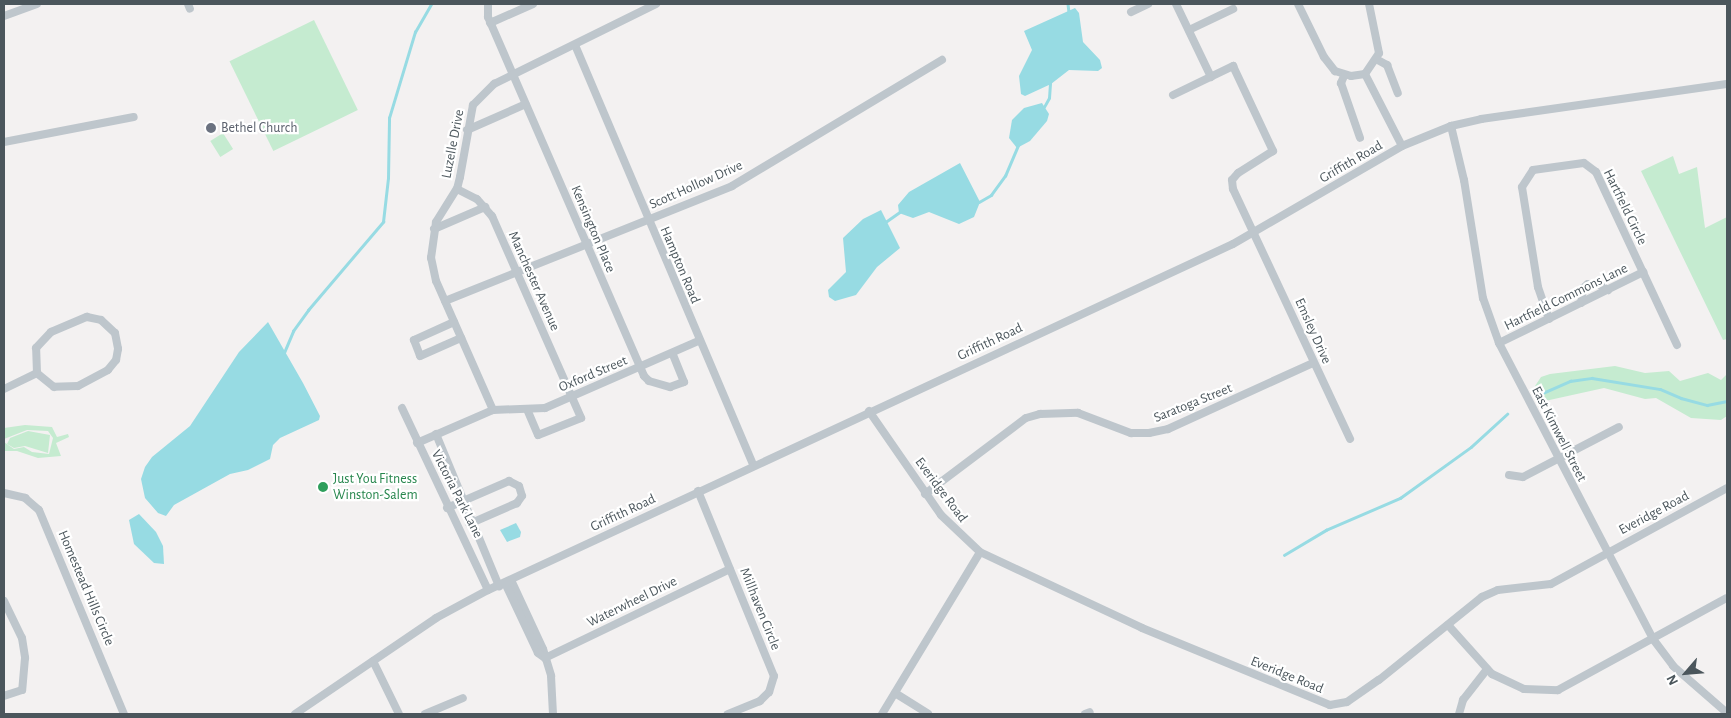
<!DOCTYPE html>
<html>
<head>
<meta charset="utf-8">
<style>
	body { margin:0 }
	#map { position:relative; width:1731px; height:718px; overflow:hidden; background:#f3f1f1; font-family:"Alegreya Sans",sans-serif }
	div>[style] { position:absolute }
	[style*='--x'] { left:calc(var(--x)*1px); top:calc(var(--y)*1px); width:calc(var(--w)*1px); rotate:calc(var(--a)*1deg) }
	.green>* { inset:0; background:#c5ebd0; transform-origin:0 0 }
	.water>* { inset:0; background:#97dbe3 }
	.stream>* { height:2.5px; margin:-1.25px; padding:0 1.25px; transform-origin:1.25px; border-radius:1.25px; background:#97dbe3 }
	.minor>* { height:8px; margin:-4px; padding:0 4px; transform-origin:4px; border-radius:4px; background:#bec6cc }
	.dots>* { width:14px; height:14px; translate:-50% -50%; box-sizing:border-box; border:2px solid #fff; border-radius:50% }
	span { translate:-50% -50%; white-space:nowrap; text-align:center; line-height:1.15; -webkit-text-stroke:4.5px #fff; paint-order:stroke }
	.worship-label { font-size:14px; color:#5b616d }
	.left { translate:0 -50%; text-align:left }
	.street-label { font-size:14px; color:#4b565c }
	.leisure-label { font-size:14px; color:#27864d }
	.frame { position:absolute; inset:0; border:5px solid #4b565c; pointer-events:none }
	.north { position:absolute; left:1661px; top:648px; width:50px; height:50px; -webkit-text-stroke:4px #fff; paint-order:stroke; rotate:243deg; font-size:14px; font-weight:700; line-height:20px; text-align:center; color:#4b565c }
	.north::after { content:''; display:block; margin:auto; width:18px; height:22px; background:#4b565c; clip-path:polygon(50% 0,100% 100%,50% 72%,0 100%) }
</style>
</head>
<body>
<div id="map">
	<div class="green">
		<div style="left:314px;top:20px;width:100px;height:94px;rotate:64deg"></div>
		<div style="left:223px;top:133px;width:19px;height:15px;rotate:58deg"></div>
		<div style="clip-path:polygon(1673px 156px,1679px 174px,1697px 167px,1705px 228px,1727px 217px,1727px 339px,1723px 340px,1641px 171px)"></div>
		<div style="clip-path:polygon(1615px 366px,1645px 373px,1669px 371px,1680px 381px,1708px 373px,1721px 380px,1727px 374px,1727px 416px,1721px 420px,1691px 418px,1656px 398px,1645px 399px,1604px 388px,1545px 401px,1535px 386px,1541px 377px,1550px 374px)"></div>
		<div style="clip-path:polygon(25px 425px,52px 427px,57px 437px,68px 434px,69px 437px,56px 443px,61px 456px,38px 458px,17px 451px,4px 451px,4px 442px,14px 449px,24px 447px,32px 452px,49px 454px,53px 438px,48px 431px,27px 430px,4px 439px,4px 428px)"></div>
		<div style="clip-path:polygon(28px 431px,50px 435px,48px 453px,25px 446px,14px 448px,7px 444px,10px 438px)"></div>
	</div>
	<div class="water">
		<div style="clip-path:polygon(1075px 8px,1079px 13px,1083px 42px,1100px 60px,1102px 68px,1098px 71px,1069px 70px,1051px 84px,1025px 96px,1021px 94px,1019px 76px,1032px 50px,1024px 31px)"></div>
		<div style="clip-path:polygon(1042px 103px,1049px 114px,1047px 121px,1030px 141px,1017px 148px,1009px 138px,1012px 120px,1024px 108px)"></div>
		<div style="clip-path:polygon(960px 163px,980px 202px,974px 217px,959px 224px,929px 212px,913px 218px,899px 213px,898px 205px,909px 192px)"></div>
		<div style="clip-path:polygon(881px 210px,900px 248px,877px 267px,856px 295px,835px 301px,829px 297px,828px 290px,846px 272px,843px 238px,863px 219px)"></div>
		<div style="clip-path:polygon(268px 322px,303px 383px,320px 416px,319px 420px,280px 438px,273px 445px,270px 459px,248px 470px,230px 474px,174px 505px,166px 516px,158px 513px,145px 498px,141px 479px,145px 467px,152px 457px,190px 426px,239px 352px)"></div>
		<div style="clip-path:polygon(139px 514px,156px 532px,163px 546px,164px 564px,154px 563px,134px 544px,129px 520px)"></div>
		<div style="clip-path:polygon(516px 523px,521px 532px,520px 537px,507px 542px,500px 530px)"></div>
	</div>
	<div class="stream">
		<div style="--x:1068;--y:4;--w:8;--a:83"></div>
		<div style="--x:1044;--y:107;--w:10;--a:-61"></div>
		<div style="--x:1049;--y:98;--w:16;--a:-86"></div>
		<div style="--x:979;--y:202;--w:14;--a:-30"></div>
		<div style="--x:991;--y:195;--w:24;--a:-54"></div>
		<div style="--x:1005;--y:176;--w:34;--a:-67"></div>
		<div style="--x:884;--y:223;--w:19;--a:-35"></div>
		<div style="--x:283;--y:355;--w:26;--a:-67"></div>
		<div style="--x:293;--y:331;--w:26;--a:-54"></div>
		<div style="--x:308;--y:310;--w:116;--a:-49.6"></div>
		<div style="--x:383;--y:222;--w:44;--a:-83.5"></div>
		<div style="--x:388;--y:178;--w:60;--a:-89"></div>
		<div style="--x:389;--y:118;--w:90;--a:-73.2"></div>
		<div style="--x:415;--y:32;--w:32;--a:-60"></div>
		<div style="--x:1543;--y:393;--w:30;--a:-24"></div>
		<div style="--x:1570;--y:381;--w:22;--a:-8"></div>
		<div style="--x:1592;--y:378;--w:69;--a:9.2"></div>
		<div style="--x:1660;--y:389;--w:23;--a:23"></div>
		<div style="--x:1681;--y:398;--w:27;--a:15"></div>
		<div style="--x:1707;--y:405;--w:20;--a:-11"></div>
		<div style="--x:1284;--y:555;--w:49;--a:-30.8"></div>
		<div style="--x:1326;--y:530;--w:81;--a:-23.4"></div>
		<div style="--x:1400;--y:498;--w:87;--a:-35.7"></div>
		<div style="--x:1471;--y:447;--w:49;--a:-42.5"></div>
	</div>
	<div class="minor">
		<div style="--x:188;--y:4;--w:5;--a:68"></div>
		<div style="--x:488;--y:4;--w:13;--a:90"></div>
		<div style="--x:488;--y:17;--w:391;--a:66.5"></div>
		<div style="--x:644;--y:376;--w:7;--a:45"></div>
		<div style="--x:649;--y:381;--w:22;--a:16"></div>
		<div style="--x:670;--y:387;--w:15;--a:-20"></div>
		<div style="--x:684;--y:382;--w:31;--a:-112"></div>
		<div style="--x:1176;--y:4;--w:81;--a:64.4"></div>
		<div style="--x:1298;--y:4;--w:59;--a:63.9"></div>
		<div style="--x:1324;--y:57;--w:18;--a:52"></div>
		<div style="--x:1335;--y:71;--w:17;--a:17"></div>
		<div style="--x:1351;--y:76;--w:14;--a:-8"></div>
		<div style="--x:1365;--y:74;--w:25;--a:-56"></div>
		<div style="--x:1379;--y:53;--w:50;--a:-101.5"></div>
		<div style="--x:1131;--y:12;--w:19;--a:-25"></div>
		<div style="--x:4;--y:16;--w:35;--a:-20"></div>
		<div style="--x:490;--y:23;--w:47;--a:-23.8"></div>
		<div style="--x:1189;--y:30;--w:49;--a:-25.5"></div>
		<div style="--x:575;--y:45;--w:456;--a:67"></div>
		<div style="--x:1376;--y:59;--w:13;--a:29"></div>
		<div style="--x:1387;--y:65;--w:30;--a:69"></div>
		<div style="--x:1365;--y:74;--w:81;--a:62.8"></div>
		<div style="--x:1344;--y:76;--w:8;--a:113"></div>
		<div style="--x:1341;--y:83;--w:58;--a:70.9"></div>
		<div style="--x:1173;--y:95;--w:67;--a:-25.8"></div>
		<div style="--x:1233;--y:66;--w:94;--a:64.8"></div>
		<div style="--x:1273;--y:151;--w:41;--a:147.8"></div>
		<div style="--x:1238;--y:173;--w:9;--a:131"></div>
		<div style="--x:1232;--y:180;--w:9;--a:84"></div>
		<div style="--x:1233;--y:189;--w:276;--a:64.9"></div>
		<div style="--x:1451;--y:126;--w:56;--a:76.5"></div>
		<div style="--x:1464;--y:180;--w:120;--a:80.9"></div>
		<div style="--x:1483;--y:298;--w:48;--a:70.4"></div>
		<div style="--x:1499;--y:343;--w:334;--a:62.5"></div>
		<div style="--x:1653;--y:639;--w:34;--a:53"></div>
		<div style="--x:1673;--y:666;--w:72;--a:41"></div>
		<div style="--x:467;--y:130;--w:64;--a:-23.8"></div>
		<div style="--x:4;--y:142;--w:132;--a:-10.9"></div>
		<div style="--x:457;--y:189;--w:22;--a:27"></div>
		<div style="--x:477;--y:199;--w:23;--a:49"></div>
		<div style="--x:492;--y:216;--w:221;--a:66.2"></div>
		<div style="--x:581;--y:418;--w:46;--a:158.4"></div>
		<div style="--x:538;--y:435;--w:26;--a:-113"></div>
		<div style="--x:434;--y:229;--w:56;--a:-23.3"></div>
		<div style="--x:445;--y:301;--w:309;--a:-21.8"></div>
		<div style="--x:732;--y:186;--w:245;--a:-31"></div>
		<div style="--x:1581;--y:303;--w:15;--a:-82"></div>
		<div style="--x:1583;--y:288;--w:6;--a:-39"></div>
		<div style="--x:1588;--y:284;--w:10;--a:0"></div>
		<div style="--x:1598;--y:284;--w:12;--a:31"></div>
		<div style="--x:87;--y:317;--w:14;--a:12"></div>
		<div style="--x:101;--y:320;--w:19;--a:43"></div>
		<div style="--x:115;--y:333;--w:16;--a:79"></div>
		<div style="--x:118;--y:349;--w:11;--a:100"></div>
		<div style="--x:116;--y:360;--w:13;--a:129"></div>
		<div style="--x:108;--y:370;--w:34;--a:152"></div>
		<div style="--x:78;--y:386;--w:24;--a:178"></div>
		<div style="--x:54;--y:387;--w:22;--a:-141"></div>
		<div style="--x:37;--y:373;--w:25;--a:-92"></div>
		<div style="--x:36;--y:348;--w:22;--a:-47"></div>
		<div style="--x:51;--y:332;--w:39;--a:-23"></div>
		<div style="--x:1549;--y:319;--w:34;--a:-109"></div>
		<div style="--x:1538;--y:287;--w:101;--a:-99.1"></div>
		<div style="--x:1522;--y:187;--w:20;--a:-57"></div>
		<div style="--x:1533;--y:170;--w:51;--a:-7.8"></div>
		<div style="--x:1584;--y:163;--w:15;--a:37"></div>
		<div style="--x:1596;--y:172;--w:191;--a:64.9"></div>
		<div style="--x:454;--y:322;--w:44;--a:155.8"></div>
		<div style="--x:414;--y:340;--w:17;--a:69"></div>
		<div style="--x:420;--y:356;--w:45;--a:-23.7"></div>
		<div style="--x:1499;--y:343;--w:161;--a:-26.2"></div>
		<div style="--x:4;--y:389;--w:37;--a:-26"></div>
		<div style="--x:402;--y:408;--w:201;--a:64.7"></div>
		<div style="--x:493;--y:410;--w:141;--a:-113.8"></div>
		<div style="--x:436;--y:281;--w:24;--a:-102"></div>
		<div style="--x:431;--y:258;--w:36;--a:-82"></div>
		<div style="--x:436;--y:222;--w:39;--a:-58"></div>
		<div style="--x:457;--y:189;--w:12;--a:-76"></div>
		<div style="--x:460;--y:177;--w:73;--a:-79.8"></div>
		<div style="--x:473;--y:105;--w:30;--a:-45"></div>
		<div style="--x:494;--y:84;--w:181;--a:-26.3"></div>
		<div style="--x:869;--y:411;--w:126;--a:55.3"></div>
		<div style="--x:941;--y:515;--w:54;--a:43.5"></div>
		<div style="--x:980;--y:552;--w:179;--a:25.1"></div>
		<div style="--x:1142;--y:628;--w:203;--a:22.3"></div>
		<div style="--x:1330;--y:705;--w:17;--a:-10"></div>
		<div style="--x:1347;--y:702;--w:39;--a:-35"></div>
		<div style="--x:1379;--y:680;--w:132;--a:-38.9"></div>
		<div style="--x:1482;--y:597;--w:17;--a:-24"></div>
		<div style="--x:1498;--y:590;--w:53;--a:-6.5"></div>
		<div style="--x:1551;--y:584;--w:200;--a:-28.6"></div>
		<div style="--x:436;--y:434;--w:165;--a:67.5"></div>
		<div style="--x:417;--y:443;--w:83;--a:-23.5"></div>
		<div style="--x:493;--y:410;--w:52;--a:-2.2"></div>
		<div style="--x:545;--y:408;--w:167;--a:-23.6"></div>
		<div style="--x:1509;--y:475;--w:14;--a:8"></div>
		<div style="--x:1523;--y:477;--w:108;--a:-27.5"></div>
		<div style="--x:698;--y:491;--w:200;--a:67.7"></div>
		<div style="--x:774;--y:676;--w:17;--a:107"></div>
		<div style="--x:769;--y:692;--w:13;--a:135"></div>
		<div style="--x:760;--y:701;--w:35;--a:158"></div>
		<div style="--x:4;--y:493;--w:22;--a:13"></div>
		<div style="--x:25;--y:498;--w:18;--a:41"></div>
		<div style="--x:39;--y:510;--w:221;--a:67.4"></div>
		<div style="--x:925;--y:494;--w:126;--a:-37"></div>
		<div style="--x:1026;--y:418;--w:15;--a:-16"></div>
		<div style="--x:1040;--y:414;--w:38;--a:-2"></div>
		<div style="--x:1078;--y:413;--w:57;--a:20.7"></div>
		<div style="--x:1131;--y:433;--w:18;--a:0"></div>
		<div style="--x:1149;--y:433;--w:19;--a:-12"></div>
		<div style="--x:1168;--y:429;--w:159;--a:-24.5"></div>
		<div style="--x:447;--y:508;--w:68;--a:-23.5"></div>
		<div style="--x:509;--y:481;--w:11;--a:27"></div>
		<div style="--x:519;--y:486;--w:10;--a:73"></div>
		<div style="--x:522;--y:496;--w:9;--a:126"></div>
		<div style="--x:517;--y:503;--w:52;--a:156.4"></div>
		<div style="--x:511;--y:580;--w:76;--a:65.1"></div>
		<div style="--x:543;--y:649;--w:28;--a:73"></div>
		<div style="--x:551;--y:676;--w:38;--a:87"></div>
		<div style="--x:505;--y:583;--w:77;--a:64.8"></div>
		<div style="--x:538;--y:653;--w:9;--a:36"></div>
		<div style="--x:4;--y:601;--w:41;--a:64.1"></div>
		<div style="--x:22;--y:638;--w:20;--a:81"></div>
		<div style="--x:25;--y:658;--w:32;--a:95"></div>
		<div style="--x:22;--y:690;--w:19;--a:162"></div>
		<div style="--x:1448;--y:625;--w:66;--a:48.1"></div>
		<div style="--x:1492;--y:674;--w:35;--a:25"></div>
		<div style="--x:1524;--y:689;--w:34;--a:2"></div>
		<div style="--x:1558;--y:690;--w:192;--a:-28.6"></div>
		<div style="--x:545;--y:658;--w:205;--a:-25.7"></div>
		<div style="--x:373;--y:661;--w:59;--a:63.9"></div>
		<div style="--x:895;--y:693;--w:39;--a:32"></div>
		<div style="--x:295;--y:714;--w:171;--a:-34.2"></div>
		<div style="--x:436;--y:618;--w:59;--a:-28.3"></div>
		<div style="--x:488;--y:590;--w:821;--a:-24.91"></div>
		<div style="--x:1233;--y:244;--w:195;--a:-30.1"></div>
		<div style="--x:1402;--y:146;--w:53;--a:-22.2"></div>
		<div style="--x:1451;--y:126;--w:31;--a:-13"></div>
		<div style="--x:1481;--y:119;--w:248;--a:-8.1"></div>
		<div style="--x:425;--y:714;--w:41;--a:-22.8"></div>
		<div style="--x:882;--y:714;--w:189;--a:-58.8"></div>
		<div style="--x:1085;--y:714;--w:5;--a:-22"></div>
		<div style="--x:1459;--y:714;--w:15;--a:-74"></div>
		<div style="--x:1463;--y:700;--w:39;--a:-52"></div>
	</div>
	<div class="dots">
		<div style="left:211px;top:128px;background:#6b7280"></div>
		<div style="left:323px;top:487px;background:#2e9e5b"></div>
	</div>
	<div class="worship-label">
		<span class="left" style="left:221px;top:128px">Bethel Church</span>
	</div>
	<div class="street-label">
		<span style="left:453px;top:144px;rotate:-79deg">Luzelle Drive</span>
		<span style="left:1351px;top:162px;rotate:-30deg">Griffith Road</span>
		<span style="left:696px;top:185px;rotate:-24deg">Scott Hollow Drive</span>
		<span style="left:1625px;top:207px;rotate:64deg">Hartfield Circle</span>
		<span style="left:593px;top:229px;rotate:67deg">Kensington Place</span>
		<span style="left:680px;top:265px;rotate:67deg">Hampton Road</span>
		<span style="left:534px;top:281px;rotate:66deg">Manchester Avenue</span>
		<span style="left:1566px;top:297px;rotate:-26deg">Hartfield Commons Lane</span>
		<span style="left:1313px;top:331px;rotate:66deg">Emsley Drive</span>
		<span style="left:990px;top:342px;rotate:-25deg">Griffith Road</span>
		<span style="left:593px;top:374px;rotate:-23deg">Oxford Street</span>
		<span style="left:1193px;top:403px;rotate:-22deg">Saratoga Street</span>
		<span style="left:1559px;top:434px;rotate:63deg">East Kimwell Street</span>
		<span style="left:941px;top:490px;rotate:53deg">Everidge Road</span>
		<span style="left:457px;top:494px;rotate:63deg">Victoria Park Lane</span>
		<span style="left:623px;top:513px;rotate:-25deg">Griffith Road</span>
		<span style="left:1654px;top:513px;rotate:-28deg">Everidge Road</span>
		<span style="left:86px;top:588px;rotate:67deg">Homestead Hills Circle</span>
		<span style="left:632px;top:602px;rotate:-26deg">Waterwheel Drive</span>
		<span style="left:760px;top:609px;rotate:68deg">Millhaven Circle</span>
		<span style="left:1287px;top:675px;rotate:22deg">Everidge Road</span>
	</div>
	<div class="leisure-label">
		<span class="left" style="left:333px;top:487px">Just You Fitness<br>Winston-Salem</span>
	</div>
	<div class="frame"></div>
	<div class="north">N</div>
</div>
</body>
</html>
